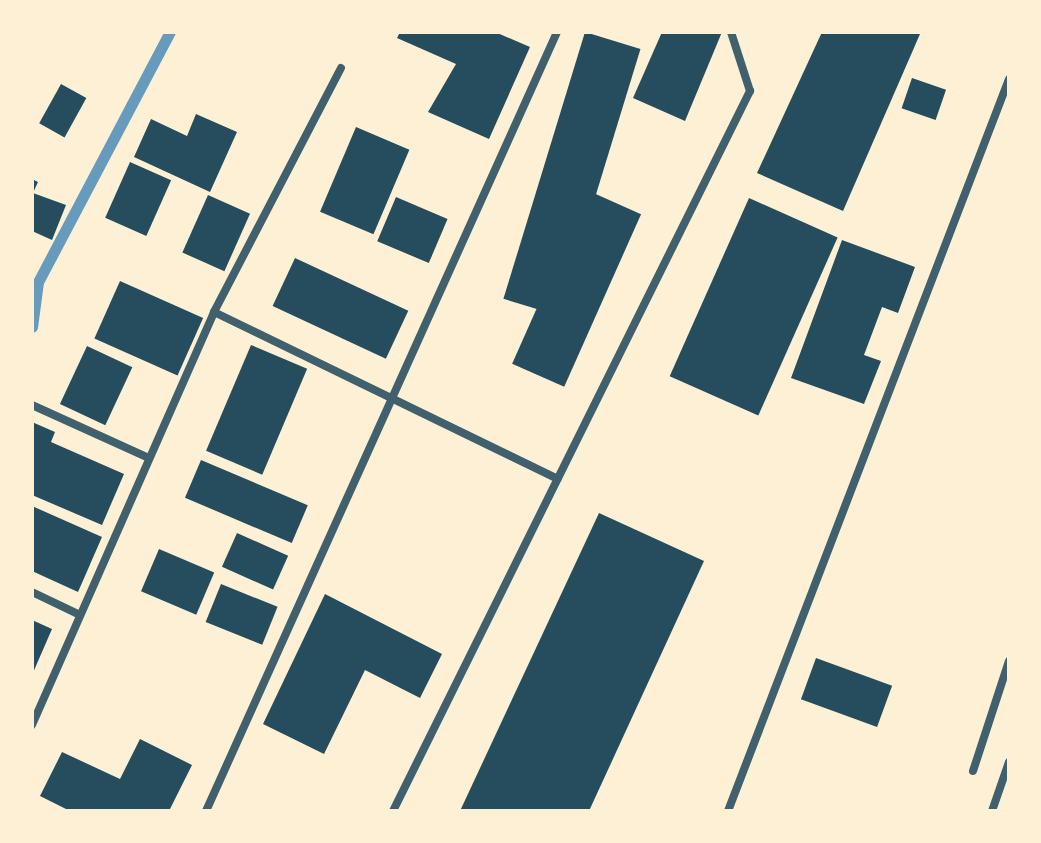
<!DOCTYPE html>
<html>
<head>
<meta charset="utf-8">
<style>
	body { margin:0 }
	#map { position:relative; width:1041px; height:843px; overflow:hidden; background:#fdf0d5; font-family:Lato,sans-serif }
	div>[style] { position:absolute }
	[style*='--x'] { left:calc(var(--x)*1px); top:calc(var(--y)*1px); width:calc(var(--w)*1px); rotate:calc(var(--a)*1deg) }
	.stream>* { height:11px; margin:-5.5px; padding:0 5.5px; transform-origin:5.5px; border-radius:5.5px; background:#669bbc }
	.building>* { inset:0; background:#264d5e; transform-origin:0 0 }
	.minor>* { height:8px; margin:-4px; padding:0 4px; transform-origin:4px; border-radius:4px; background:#3f606c }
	span { translate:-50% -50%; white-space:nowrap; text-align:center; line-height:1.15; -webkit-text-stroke:8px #fdf0d5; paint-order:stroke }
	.frame { position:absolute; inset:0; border:34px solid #fdf0d5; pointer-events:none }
</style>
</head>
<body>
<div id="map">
	<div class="stream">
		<div style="--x:32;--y:327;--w:45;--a:-82.4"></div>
		<div style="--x:38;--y:282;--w:283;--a:-62.2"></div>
	</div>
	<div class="building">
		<div style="clip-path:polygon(400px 32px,495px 32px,530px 47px,489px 139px,428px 112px,456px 64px,397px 38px)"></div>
		<div style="left:585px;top:32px;width:58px;height:279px;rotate:17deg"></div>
		<div style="clip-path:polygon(662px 32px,722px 32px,685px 121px,633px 98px)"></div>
		<div style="clip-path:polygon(822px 32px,920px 34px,843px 211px,757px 173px)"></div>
		<div style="left:912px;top:78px;width:36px;height:32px;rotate:19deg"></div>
		<div style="left:61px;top:84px;width:29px;height:45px;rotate:29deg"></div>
		<div style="clip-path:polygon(196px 114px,237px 132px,210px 192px,134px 157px,151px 119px,187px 136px)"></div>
		<div style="left:356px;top:127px;width:58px;height:92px;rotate:23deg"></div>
		<div style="left:130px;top:162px;width:45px;height:61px;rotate:24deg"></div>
		<div style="clip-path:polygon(32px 179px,38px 182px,33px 193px,66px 205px,52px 240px,32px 231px)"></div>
		<div style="left:589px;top:191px;width:57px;height:189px;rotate:24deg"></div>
		<div style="left:208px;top:195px;width:46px;height:63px;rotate:24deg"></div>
		<div style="left:396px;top:197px;width:56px;height:48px;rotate:23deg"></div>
		<div style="left:749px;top:198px;width:97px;height:195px;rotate:24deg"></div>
		<div style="clip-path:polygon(842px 240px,915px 267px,898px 313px,882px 307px,864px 355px,881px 361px,864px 404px,791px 378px)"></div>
		<div style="left:295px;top:258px;width:125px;height:53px;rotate:25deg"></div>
		<div style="left:120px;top:281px;width:91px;height:63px;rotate:24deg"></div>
		<div style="left:251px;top:345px;width:61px;height:115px;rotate:23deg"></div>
		<div style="left:87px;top:346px;width:50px;height:64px;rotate:25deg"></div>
		<div style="clip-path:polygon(32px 422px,55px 432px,51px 442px,124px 474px,102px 525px,32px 495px)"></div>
		<div style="left:201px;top:460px;width:116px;height:41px;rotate:23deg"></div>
		<div style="clip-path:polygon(32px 506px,102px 537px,78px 592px,32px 571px)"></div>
		<div style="clip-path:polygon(599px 513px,704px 561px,589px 811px,460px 811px)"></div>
		<div style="left:237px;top:533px;width:56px;height:37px;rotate:24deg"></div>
		<div style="left:159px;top:549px;width:60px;height:46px;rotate:23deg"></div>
		<div style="left:221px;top:584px;width:61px;height:41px;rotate:22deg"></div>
		<div style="clip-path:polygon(325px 594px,442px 654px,420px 698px,365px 670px,324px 754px,263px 724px)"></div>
		<div style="clip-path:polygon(32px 620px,52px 629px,32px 675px)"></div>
		<div style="left:816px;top:658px;width:81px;height:44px;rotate:20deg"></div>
		<div style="clip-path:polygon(140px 739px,192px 765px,169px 811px,70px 811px,40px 796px,62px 752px,120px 779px)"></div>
	</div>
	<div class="minor">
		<div style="--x:341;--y:68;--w:275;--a:117.5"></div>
		<div style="--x:214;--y:312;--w:382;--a:25.9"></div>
		<div style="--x:32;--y:405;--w:128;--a:24.4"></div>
		<div style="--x:32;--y:592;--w:53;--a:25.6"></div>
		<div style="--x:32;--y:725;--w:451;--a:-66.2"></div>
		<div style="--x:973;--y:771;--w:116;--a:-71.9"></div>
		<div style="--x:206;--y:811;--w:854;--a:-65.74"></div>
		<div style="--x:393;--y:811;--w:804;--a:-63.63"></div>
		<div style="--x:750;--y:91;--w:62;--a:-107.9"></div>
		<div style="--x:728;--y:811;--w:784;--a:-69"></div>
		<div style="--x:992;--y:811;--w:52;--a:-70.9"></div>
	</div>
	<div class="frame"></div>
</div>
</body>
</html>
